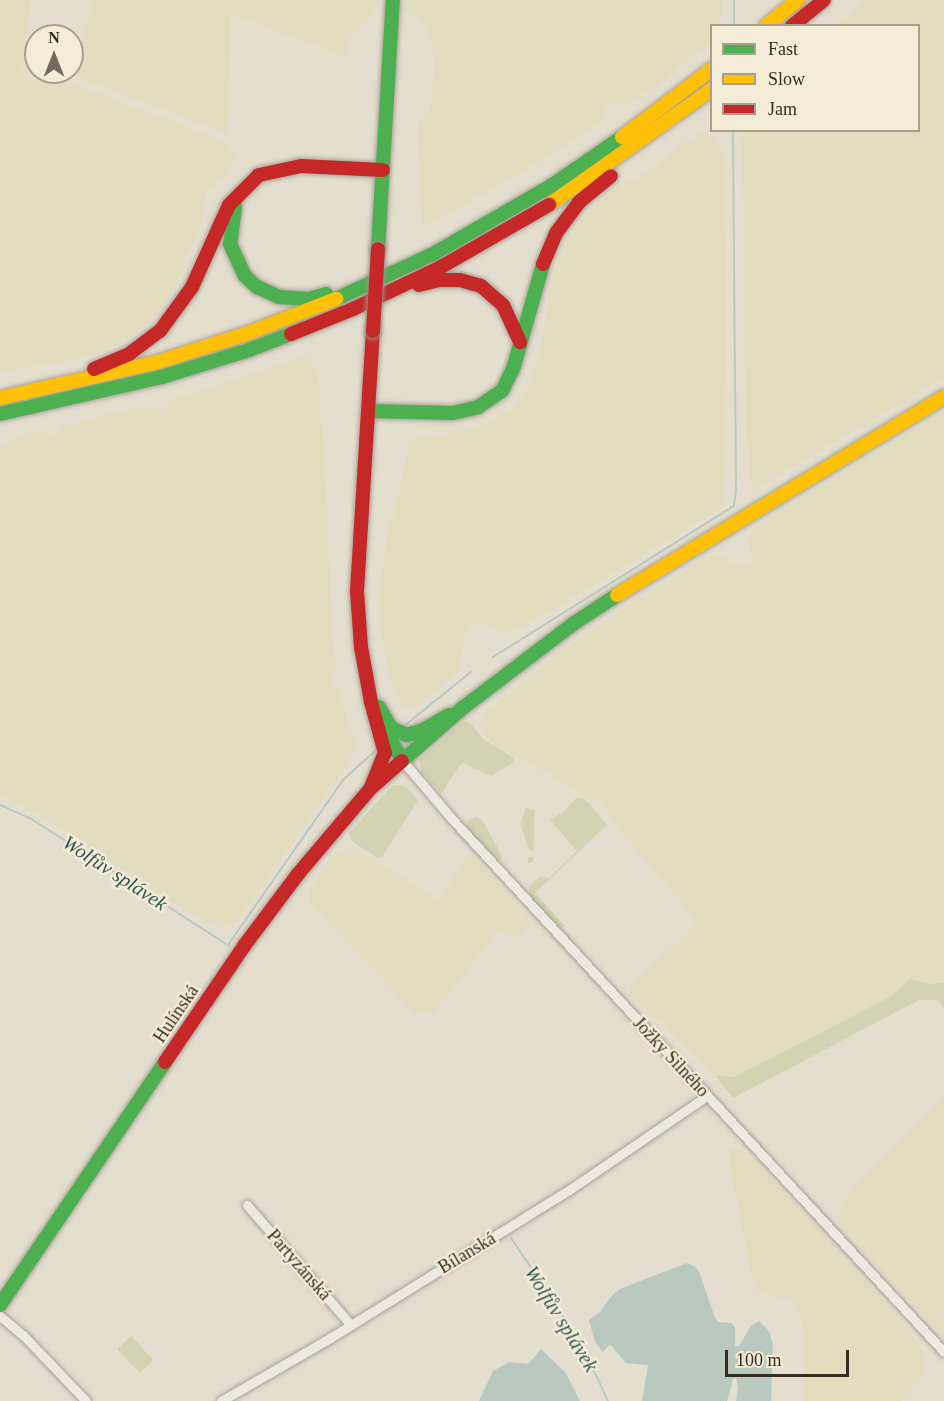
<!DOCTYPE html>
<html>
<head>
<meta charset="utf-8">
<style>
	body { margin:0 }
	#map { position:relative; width:944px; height:1401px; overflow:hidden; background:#e4decf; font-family:"Times New Roman",serif }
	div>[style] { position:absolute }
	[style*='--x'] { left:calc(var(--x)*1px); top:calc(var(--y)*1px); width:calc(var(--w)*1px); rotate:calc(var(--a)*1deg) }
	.farmland>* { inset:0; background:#e3ddc0 }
	.green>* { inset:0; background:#d2d3b2; transform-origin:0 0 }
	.water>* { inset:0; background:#bac9c0 }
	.stream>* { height:2px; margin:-1px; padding:0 1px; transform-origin:1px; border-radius:1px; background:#bac9c0 }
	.roads { filter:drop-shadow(0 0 2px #a9a398) drop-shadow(0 0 2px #a9a398) }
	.street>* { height:9px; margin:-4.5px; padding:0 4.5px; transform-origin:4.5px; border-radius:4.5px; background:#ece9e1 }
	.fast>* { height:14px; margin:-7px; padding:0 7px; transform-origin:7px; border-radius:7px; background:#4caf50 }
	.slow>* { height:14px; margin:-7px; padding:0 7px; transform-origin:7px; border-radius:7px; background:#ffc107 }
	.jam>* { height:14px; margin:-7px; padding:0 7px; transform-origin:7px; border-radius:7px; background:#c62828 }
	.bridges { filter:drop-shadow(0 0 2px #999388) drop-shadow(0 0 2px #999388) }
	.jam-bridge>* { height:14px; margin:-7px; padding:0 7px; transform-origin:7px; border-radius:7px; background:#c62828 }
	span { translate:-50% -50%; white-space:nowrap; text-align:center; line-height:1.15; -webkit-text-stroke:4.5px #f4ecd6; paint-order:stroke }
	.street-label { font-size:18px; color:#382c20 }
	.water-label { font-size:20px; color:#305756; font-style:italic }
	.legend { position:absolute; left:710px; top:24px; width:210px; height:108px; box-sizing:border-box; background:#f4ecd6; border:2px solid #a99f8d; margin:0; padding:8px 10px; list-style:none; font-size:18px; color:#382c20 }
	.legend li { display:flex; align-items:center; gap:12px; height:30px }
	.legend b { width:30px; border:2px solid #a99f8d }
	.north { position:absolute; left:24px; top:24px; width:60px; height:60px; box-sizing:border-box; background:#f4ecd6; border:2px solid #a99f8d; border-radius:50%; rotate:0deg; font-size:16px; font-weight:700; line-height:24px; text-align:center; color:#382c20 }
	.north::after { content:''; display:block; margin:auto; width:21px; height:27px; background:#746a5d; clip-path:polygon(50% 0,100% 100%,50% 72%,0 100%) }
	.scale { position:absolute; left:725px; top:1350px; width:124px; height:27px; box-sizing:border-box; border:3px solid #382c20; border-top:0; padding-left:8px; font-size:18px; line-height:21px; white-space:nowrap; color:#382c20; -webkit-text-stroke:4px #f4ecd6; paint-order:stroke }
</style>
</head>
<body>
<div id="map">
	<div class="farmland">
		<div style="clip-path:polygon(0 0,31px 0,22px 69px,30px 79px,40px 83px,81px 87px,181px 124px,228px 144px,236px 158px,225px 178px,207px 191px,201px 226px,191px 250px,183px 258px,182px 264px,185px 268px,164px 305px,144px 328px,123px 343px,97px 354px,59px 363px,0 372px)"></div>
		<div style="clip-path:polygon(95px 0,380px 0,372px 16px,351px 36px,344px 57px,231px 14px,228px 134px,80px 79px,73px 69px,73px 62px)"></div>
		<div style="clip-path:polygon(404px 0,723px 0,720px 25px,712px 26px,711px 41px,659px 84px,629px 105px,606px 104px,599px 124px,541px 161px,450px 213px,435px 222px,422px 224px,417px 131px,419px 120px,430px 110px,435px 61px,427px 28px,404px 8px)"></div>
		<div style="clip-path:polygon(866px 0,944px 0,944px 378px,785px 472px,757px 488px,751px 487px,749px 447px,746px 437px,742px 140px,746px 131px,918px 130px,918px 26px,835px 25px)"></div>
		<div style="clip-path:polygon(704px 132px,714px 138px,723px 155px,725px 166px,726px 350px,723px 507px,520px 629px,500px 633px,481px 623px,472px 625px,465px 635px,458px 671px,416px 707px,407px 708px,402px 705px,395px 692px,388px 669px,381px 627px,380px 589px,388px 527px,394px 515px,410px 439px,475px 429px,495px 420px,514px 406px,530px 384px,541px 350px,549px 293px,559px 258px,576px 225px,622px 183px,647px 173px,681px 144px)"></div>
		<div style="clip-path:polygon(306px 356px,318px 371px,327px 503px,332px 631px,336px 667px,330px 679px,331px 687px,338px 691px,355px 745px,348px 765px,260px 890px,237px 921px,223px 929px,179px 906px,49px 821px,0 796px,0 447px,25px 432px,42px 431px,55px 435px,65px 426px,117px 412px,135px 408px,152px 407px,162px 411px,172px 400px)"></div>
		<div style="clip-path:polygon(944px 410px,944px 983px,929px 984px,910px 979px,892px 996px,734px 1077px,715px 1075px,629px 993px,631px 985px,695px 926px,695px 919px,608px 816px,605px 801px,588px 799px,531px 764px,496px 746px,481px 733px,481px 716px,564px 649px,630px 604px,712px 554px,721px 554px,739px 567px,750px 563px,753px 558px,748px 540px,755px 528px)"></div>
		<div style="clip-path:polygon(349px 847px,357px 849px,439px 900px,468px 854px,472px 853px,529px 917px,528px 927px,517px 936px,496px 934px,433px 1014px,417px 1015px,309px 903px,310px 889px,336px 852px)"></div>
		<div style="clip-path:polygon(944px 1098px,944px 1338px,839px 1225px,838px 1215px,843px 1201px,855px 1187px)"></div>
		<div style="clip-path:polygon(740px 1147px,755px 1158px,781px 1187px,876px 1291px,918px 1342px,925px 1363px,921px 1378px,901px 1401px,803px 1401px,803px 1327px,798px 1307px,794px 1302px,761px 1293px,756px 1290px,753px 1283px,729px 1160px,731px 1149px)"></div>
	</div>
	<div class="green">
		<div style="clip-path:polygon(464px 721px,471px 724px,483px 739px,514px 758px,514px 762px,491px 776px,462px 762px,441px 794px,421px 771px,419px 760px)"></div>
		<div style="clip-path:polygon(398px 785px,406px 787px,418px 800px,382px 857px,377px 858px,352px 841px,349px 833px,392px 786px)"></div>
		<div style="clip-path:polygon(576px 798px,582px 798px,590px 804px,607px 825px,535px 893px,565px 926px,562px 928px,554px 923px,530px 898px,529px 886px,540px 876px,549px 878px,577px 851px,550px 820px,565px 811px)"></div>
		<div style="clip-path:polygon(526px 808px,535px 810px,533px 861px,528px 863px,528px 857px,533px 857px,533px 851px,529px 849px,520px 824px)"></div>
		<div style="clip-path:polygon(476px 817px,483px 821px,502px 856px,501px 860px,496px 861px,467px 829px,468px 820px)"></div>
		<div style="clip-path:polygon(910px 979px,929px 984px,944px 983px,944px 1009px,938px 1000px,919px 1000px,733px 1098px,715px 1075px,734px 1077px,892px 996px)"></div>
		<div style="left:131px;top:1336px;width:33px;height:19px;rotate:47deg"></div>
	</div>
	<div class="water">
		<div style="clip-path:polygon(687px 1263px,696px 1267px,700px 1274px,715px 1318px,718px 1322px,731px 1323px,735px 1327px,735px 1346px,739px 1346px,751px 1326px,759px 1321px,769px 1331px,773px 1345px,771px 1401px,736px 1401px,738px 1388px,736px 1378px,733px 1379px,727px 1401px,642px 1401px,648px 1365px,626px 1363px,610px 1344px,603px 1352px,595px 1342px,589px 1320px,600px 1312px,613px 1294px,622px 1288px)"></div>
		<div style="clip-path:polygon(541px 1349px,566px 1373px,580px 1401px,479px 1401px,493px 1371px,509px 1362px,528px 1364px)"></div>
	</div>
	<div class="stream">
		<div style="--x:734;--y:26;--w:26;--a:-90"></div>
		<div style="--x:493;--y:657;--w:284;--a:-32.1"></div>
		<div style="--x:734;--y:506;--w:16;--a:-83"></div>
		<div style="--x:736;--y:490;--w:360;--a:-90.5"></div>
		<div style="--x:404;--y:726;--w:86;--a:-38.9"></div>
		<div style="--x:0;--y:805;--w:36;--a:24"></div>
		<div style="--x:33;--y:820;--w:233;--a:32.7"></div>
		<div style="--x:228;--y:945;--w:201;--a:-55.1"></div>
		<div style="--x:343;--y:780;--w:45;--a:-42.3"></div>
		<div style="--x:511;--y:1238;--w:73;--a:56.1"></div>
		<div style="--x:552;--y:1299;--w:71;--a:58.8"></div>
		<div style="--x:589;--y:1360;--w:45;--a:65.1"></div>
	</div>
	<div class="roads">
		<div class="street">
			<div style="--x:402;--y:760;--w:77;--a:49.7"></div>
			<div style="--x:452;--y:819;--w:725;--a:47.29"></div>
			<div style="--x:247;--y:1205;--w:159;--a:49.1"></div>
			<div style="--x:0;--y:1316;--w:30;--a:40"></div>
			<div style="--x:23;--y:1335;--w:91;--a:46.3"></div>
			<div style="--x:221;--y:1401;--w:126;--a:-30"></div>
			<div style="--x:330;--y:1338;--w:281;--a:-31.8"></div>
			<div style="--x:569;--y:1190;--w:167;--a:-34.3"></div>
		</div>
		<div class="fast">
			<div style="--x:235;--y:206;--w:38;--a:97"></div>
			<div style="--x:230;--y:244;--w:35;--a:65"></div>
			<div style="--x:245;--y:276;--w:16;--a:43"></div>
			<div style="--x:257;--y:287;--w:24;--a:24"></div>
			<div style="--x:279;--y:297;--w:30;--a:4"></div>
			<div style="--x:309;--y:299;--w:18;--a:-16"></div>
			<div style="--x:378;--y:249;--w:249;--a:-86.6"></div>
			<div style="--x:336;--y:299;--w:107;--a:-24.9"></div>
			<div style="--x:433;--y:254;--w:136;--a:-30"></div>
			<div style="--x:551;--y:186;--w:86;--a:-34.6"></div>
			<div style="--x:368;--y:411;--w:85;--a:1.3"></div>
			<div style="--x:453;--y:413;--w:26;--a:-13"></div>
			<div style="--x:478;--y:407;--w:29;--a:-34"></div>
			<div style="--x:502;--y:391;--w:28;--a:-64"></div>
			<div style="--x:514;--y:366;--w:106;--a:-74.1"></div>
			<div style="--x:0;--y:414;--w:166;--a:-12.9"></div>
			<div style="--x:162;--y:377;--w:91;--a:-17.2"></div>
			<div style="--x:249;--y:350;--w:45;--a:-20.9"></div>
			<div style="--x:379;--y:707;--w:24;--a:60"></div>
			<div style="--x:391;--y:728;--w:17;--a:24"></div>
			<div style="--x:407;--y:735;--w:17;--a:-17"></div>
			<div style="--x:423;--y:730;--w:30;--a:-30"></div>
			<div style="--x:386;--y:732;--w:32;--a:60"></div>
			<div style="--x:402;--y:761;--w:82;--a:-41.1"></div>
			<div style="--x:464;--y:707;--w:137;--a:-37.3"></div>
			<div style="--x:573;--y:624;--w:53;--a:-33.4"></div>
			<div style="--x:0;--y:1305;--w:294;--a:-55.8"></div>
		</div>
		<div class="slow">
			<div style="--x:766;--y:26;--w:41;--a:-39.1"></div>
			<div style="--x:622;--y:137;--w:113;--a:-37.1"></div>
			<div style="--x:549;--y:205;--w:200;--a:-35.4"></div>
			<div style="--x:0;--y:398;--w:162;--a:-12.8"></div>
			<div style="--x:158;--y:362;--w:92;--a:-17.7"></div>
			<div style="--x:246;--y:334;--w:97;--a:-21.3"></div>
			<div style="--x:617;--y:595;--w:382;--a:-31.2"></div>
		</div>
		<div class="jam">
			<div style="--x:792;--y:26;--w:41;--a:-39.1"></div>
			<div style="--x:543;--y:264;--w:34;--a:-67"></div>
			<div style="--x:556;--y:233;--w:39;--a:-53"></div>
			<div style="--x:579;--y:202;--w:41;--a:-39.1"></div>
			<div style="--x:419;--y:285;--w:21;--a:-14"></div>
			<div style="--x:439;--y:280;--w:21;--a:0"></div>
			<div style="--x:460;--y:280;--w:22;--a:16"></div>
			<div style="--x:481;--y:286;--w:29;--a:41"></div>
			<div style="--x:503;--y:305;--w:41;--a:65.3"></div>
			<div style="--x:291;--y:334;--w:67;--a:-22"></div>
			<div style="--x:353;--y:309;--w:98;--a:-25.5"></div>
			<div style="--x:441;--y:267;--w:125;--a:-29.9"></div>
			<div style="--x:94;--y:369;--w:38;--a:-23"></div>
			<div style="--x:129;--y:354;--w:39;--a:-37"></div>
			<div style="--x:160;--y:331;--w:54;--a:-54"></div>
			<div style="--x:192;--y:287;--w:90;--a:-65.7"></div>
			<div style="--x:229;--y:205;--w:42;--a:-45"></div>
			<div style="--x:259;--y:175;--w:43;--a:-12.1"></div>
			<div style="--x:301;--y:166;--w:82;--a:2.8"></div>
			<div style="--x:371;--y:787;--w:37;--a:-68"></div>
			<div style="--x:385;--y:753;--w:53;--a:-105.4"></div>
			<div style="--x:371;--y:702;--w:56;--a:-100.3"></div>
			<div style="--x:361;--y:647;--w:56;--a:-94.1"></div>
			<div style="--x:357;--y:591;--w:260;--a:-86.5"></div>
			<div style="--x:165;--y:1062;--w:140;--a:-55.7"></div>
			<div style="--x:244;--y:946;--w:90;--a:-53.1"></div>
			<div style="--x:298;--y:874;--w:113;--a:-49.7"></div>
			<div style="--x:371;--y:788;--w:41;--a:-41.1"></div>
		</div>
	</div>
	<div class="bridges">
		<div class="jam-bridge">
			<div style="--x:373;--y:331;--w:82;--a:-86.5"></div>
		</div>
	</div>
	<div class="street-label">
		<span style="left:176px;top:1014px;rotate:-56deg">Hulínská</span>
		<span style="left:671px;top:1057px;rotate:47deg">Jožky Silného</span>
		<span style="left:467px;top:1253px;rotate:-31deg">Bílanská</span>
		<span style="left:299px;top:1265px;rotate:49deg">Partyzánská</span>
	</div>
	<div class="water-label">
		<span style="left:115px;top:873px;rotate:33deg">Wolfův splávek</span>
		<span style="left:561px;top:1319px;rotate:58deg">Wolfův splávek</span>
	</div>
	<ul class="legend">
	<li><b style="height:8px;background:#4caf50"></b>Fast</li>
	<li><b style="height:8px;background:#ffc107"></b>Slow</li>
	<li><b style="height:8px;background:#c62828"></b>Jam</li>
	</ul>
	<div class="north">N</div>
	<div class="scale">100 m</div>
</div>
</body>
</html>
